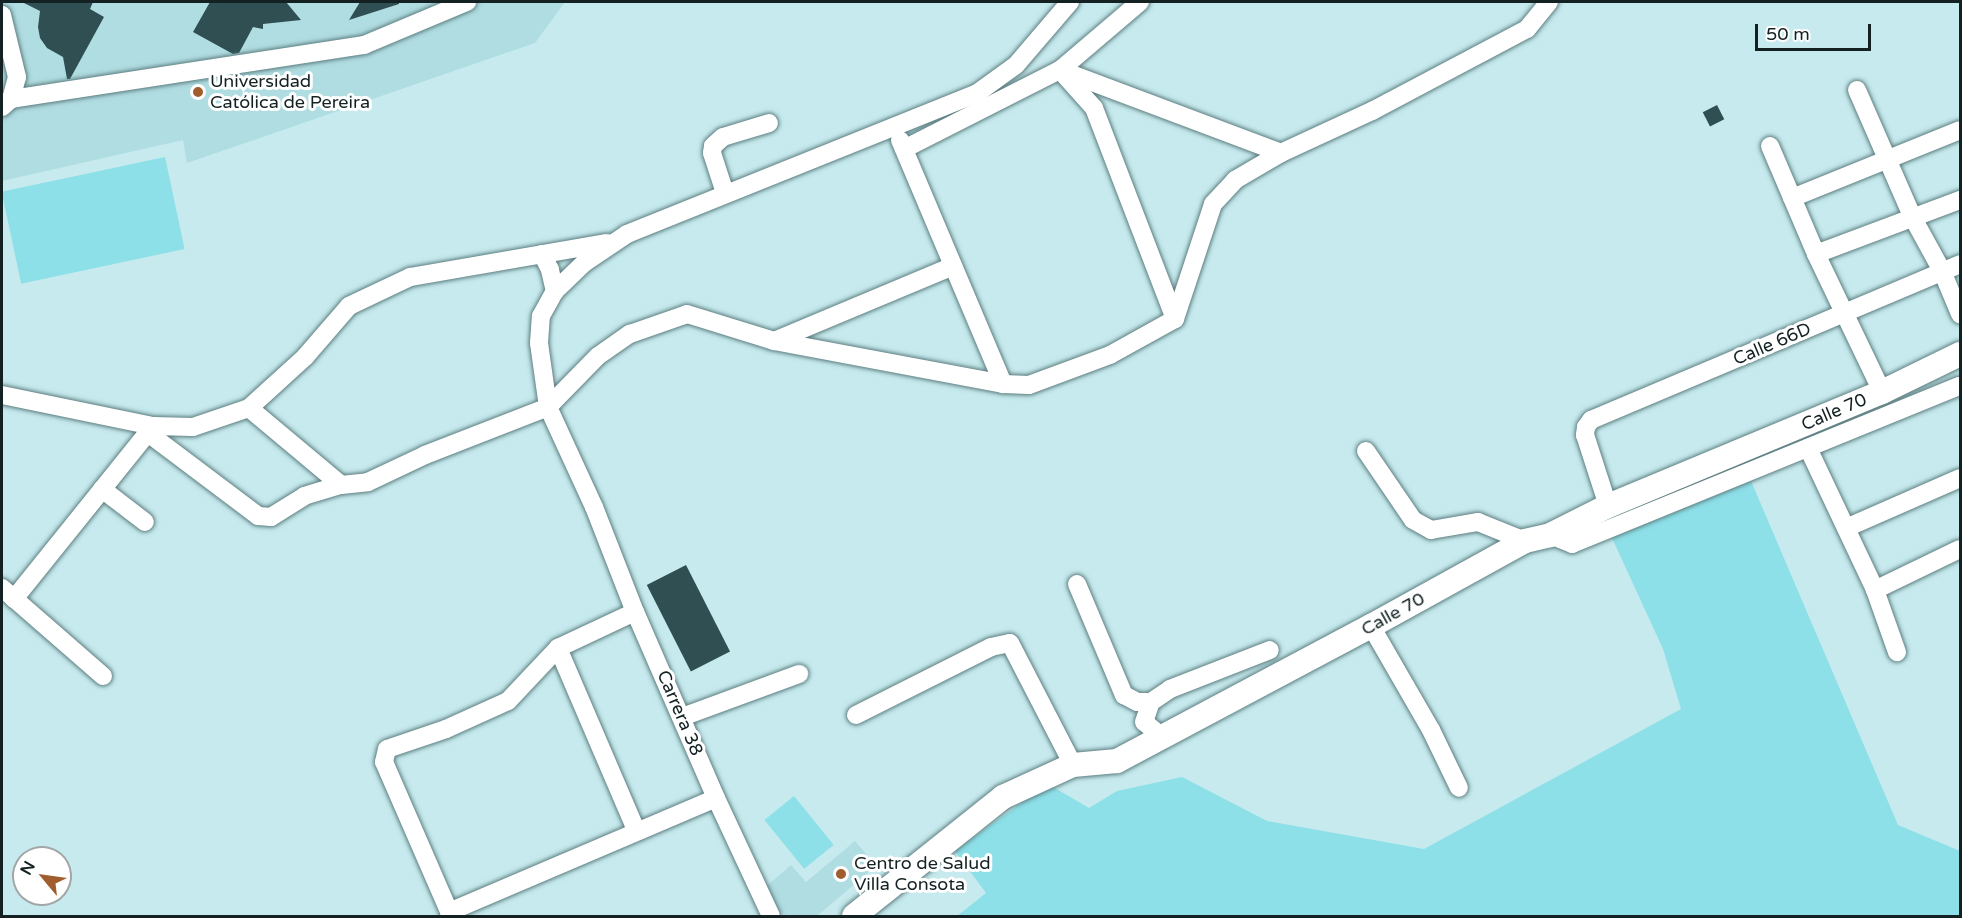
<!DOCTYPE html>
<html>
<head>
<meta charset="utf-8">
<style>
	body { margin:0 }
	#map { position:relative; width:1962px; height:918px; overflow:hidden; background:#c6eaed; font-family:"Varela Round",sans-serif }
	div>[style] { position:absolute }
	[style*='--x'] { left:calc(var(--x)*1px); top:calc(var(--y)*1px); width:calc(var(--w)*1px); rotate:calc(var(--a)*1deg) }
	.built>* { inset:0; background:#b0dde1 }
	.green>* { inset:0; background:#8de0e8; transform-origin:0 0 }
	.building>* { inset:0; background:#2f4f52; transform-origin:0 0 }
	.roads { filter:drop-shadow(0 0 2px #5d7e81) drop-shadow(0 0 2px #5d7e81) }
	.minor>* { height:18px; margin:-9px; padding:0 9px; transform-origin:9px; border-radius:9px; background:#fff }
	.major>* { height:24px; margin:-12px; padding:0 12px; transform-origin:12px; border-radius:12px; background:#fff }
	.dots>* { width:16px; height:16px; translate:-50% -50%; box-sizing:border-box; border:3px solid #fff; border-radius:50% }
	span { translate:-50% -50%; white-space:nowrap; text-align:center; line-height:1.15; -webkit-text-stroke:6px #fff; paint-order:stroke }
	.poi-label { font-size:18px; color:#132122 }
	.left { translate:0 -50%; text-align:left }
	.street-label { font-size:18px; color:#132122 }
	.frame { position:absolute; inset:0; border:3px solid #132122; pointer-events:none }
	.north { position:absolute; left:12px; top:846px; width:60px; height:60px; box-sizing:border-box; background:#fff; border:2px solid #a1a6a7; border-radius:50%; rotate:299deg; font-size:16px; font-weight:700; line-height:24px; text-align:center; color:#132122 }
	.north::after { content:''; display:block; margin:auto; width:21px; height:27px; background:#a15d2d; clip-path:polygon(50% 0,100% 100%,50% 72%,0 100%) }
	.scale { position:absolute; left:1755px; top:24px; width:116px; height:27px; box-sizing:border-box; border:3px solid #132122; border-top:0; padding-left:8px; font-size:18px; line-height:21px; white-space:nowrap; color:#132122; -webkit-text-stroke:4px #fff; paint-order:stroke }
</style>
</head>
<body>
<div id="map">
	<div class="built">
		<div style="clip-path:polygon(2px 2px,565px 2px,535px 43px,187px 163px,183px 140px,2px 181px)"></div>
		<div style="clip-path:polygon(855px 841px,876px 866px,817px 916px,785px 916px,762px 890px,791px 865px,806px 882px)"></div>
	</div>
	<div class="green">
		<div style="left:165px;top:157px;width:94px;height:167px;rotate:78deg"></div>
		<div style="clip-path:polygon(1751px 481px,1898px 825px,1960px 851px,1960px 916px,957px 916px,986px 893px,955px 851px,1048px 784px,1089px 808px,1117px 791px,1182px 777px,1267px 821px,1424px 849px,1681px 709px,1663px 649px,1612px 538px)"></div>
		<div style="left:794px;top:796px;width:63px;height:38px;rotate:51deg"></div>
	</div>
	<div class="building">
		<div style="clip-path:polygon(22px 2px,93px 2px,90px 9px,104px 17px,70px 79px,67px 79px,63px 57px,47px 48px,40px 38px,38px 27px,40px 11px)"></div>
		<div style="clip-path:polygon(210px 2px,286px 2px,301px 20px,263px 24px,263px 29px,253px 27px,239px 53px,233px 54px,193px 32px)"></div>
		<div style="clip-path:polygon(360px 2px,399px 2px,399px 4px,349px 20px)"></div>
		<div style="left:1717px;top:105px;width:16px;height:16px;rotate:63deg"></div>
		<div style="left:686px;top:565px;width:97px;height:44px;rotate:63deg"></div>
	</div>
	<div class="roads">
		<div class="minor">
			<div style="--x:2;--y:15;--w:64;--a:76.4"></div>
			<div style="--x:17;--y:77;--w:23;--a:105"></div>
			<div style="--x:11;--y:99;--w:12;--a:138"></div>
			<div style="--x:1060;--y:70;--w:51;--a:48.2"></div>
			<div style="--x:1094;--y:108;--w:226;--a:69"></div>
			<div style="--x:1063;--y:71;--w:233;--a:20.6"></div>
			<div style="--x:1857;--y:90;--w:140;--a:66.4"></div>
			<div style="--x:1913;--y:218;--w:60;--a:61.3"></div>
			<div style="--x:1942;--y:271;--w:47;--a:67.3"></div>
			<div style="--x:11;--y:99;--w:357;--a:-8.7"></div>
			<div style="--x:364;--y:45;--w:112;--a:-22.7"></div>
			<div style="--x:900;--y:140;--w:265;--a:67.1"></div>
			<div style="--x:1770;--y:146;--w:117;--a:66.9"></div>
			<div style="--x:1816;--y:254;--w:153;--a:64.4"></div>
			<div style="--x:904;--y:149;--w:175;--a:-26.9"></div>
			<div style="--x:1060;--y:70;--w:105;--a:-40.4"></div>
			<div style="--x:725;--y:193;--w:42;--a:-108"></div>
			<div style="--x:712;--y:153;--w:7;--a:-82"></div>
			<div style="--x:713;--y:146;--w:13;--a:-42"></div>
			<div style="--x:723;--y:137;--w:48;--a:-16.9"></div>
			<div style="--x:1792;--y:198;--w:181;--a:-22"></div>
			<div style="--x:542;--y:254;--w:18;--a:63"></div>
			<div style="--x:550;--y:270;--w:22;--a:77"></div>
			<div style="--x:1816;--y:254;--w:154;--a:-20.6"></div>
			<div style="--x:774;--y:341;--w:194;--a:-22.7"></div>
			<div style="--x:2;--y:395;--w:154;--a:11.6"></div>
			<div style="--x:153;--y:426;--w:40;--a:1.4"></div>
			<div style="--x:193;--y:427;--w:59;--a:-18.7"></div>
			<div style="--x:249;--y:408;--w:76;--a:-42.3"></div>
			<div style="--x:305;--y:357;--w:67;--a:-49.2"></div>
			<div style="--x:349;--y:306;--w:68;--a:-25.4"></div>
			<div style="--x:410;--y:277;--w:200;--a:-9.8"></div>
			<div style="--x:249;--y:408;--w:120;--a:39.9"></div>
			<div style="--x:148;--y:433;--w:138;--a:37"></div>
			<div style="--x:258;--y:516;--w:13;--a:4"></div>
			<div style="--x:271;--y:517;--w:39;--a:-32"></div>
			<div style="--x:304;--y:496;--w:39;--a:-17"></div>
			<div style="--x:341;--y:485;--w:27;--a:-6"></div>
			<div style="--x:368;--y:482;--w:63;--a:-25.3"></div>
			<div style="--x:425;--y:455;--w:132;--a:-21.3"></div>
			<div style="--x:548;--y:407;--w:71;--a:-45.6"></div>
			<div style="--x:598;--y:356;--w:39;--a:-35"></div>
			<div style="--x:630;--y:334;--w:60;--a:-19.3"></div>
			<div style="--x:687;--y:314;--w:91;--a:17.2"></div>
			<div style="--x:774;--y:341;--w:233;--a:10.6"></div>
			<div style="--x:1003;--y:384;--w:26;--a:2"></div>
			<div style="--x:1029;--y:385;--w:86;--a:-20.3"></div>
			<div style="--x:1110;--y:355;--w:74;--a:-29"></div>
			<div style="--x:1175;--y:319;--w:121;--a:-71.7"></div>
			<div style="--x:1213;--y:204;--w:33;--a:-47"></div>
			<div style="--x:1235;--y:180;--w:53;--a:-30.4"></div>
			<div style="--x:1281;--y:153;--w:100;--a:-24.8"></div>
			<div style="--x:1372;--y:111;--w:175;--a:-27.9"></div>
			<div style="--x:1527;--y:29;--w:35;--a:-51"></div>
			<div style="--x:1808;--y:448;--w:157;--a:64.7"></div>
			<div style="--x:1875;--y:590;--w:66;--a:70.5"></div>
			<div style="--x:1366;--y:451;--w:83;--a:55.7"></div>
			<div style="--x:1413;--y:520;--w:21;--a:29"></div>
			<div style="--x:1431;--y:530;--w:48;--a:-9.7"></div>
			<div style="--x:1478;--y:522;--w:51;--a:22"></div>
			<div style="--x:102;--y:489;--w:54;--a:37.5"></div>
			<div style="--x:1608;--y:506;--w:75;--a:-107.9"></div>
			<div style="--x:1585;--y:435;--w:8;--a:-83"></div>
			<div style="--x:1586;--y:427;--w:9;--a:-54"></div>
			<div style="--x:1591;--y:420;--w:401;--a:-22.9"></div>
			<div style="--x:1846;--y:528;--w:124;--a:-23.7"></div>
			<div style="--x:1550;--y:535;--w:24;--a:22"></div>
			<div style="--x:1572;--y:544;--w:419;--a:-22.2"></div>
			<div style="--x:1077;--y:584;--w:121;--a:67.1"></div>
			<div style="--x:1124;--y:695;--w:15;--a:28"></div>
			<div style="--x:1137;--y:702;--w:14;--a:0"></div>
			<div style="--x:2;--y:588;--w:134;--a:41.1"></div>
			<div style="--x:1875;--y:590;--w:94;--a:-25.8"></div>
			<div style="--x:14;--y:599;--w:222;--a:-51.2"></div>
			<div style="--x:1371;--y:626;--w:120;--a:60"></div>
			<div style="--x:1431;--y:730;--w:64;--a:64.2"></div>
			<div style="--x:558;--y:648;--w:198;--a:66.8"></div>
			<div style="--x:856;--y:715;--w:151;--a:-26.7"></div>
			<div style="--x:991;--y:647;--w:19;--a:-12"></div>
			<div style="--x:1010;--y:643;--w:137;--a:62.7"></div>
			<div style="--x:682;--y:717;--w:125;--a:-20.2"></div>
			<div style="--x:1162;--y:737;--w:23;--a:-140"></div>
			<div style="--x:1144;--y:722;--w:21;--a:-71"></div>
			<div style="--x:1151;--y:702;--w:23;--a:-34"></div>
			<div style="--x:1170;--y:689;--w:107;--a:-21.3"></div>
			<div style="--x:449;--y:912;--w:290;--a:-23.1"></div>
			<div style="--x:451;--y:916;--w:168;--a:-113.5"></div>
			<div style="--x:384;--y:762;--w:13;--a:-77"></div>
			<div style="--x:387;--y:749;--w:62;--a:-18.7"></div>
			<div style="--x:446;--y:729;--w:68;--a:-24.3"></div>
			<div style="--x:508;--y:701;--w:73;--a:-46.7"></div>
			<div style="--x:558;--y:648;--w:85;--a:-25.1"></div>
			<div style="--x:771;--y:916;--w:130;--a:-115"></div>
			<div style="--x:716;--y:798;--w:203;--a:-113.5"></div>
			<div style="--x:635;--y:612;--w:113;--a:-111.3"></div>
			<div style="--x:594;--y:507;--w:110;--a:-114.7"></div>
			<div style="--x:548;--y:407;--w:65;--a:-98"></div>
			<div style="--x:539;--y:343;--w:27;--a:-86"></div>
			<div style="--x:541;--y:316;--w:29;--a:-61"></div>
			<div style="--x:555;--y:291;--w:40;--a:-44"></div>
			<div style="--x:584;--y:263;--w:52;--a:-34"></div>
			<div style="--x:627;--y:234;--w:376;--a:-21.9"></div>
			<div style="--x:976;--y:94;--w:49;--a:-35.9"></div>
			<div style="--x:1016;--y:65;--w:83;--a:-49.4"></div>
		</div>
		<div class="major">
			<div style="--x:854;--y:916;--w:191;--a:-38.6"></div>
			<div style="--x:1003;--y:797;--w:77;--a:-24.6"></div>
			<div style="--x:1073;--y:765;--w:44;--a:-5.2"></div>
			<div style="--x:1117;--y:761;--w:288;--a:-28"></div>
			<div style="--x:1371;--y:626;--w:176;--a:-28.9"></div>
			<div style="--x:1525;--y:541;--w:26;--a:-13"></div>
			<div style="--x:1550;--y:535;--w:65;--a:-26.6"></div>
			<div style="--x:1608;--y:506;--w:297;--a:-22.6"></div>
			<div style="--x:1882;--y:392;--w:87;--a:-26"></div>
		</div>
	</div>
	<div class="dots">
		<div style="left:198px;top:92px;background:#a15d2d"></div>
		<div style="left:841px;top:874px;background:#a15d2d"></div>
	</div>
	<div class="poi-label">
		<span class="left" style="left:210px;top:92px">Universidad<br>Católica de Pereira</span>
		<span class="left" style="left:854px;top:874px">Centro de Salud<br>Villa Consota</span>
	</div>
	<div class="street-label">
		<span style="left:1772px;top:344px;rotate:-23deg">Calle 66D</span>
		<span style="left:1834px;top:412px;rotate:-23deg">Calle 70</span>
		<span style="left:1393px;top:614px;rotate:-29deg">Calle 70</span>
		<span style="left:680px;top:713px;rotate:67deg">Carrera 38</span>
	</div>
	<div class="frame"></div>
	<div class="north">N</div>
	<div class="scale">50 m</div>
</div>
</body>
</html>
